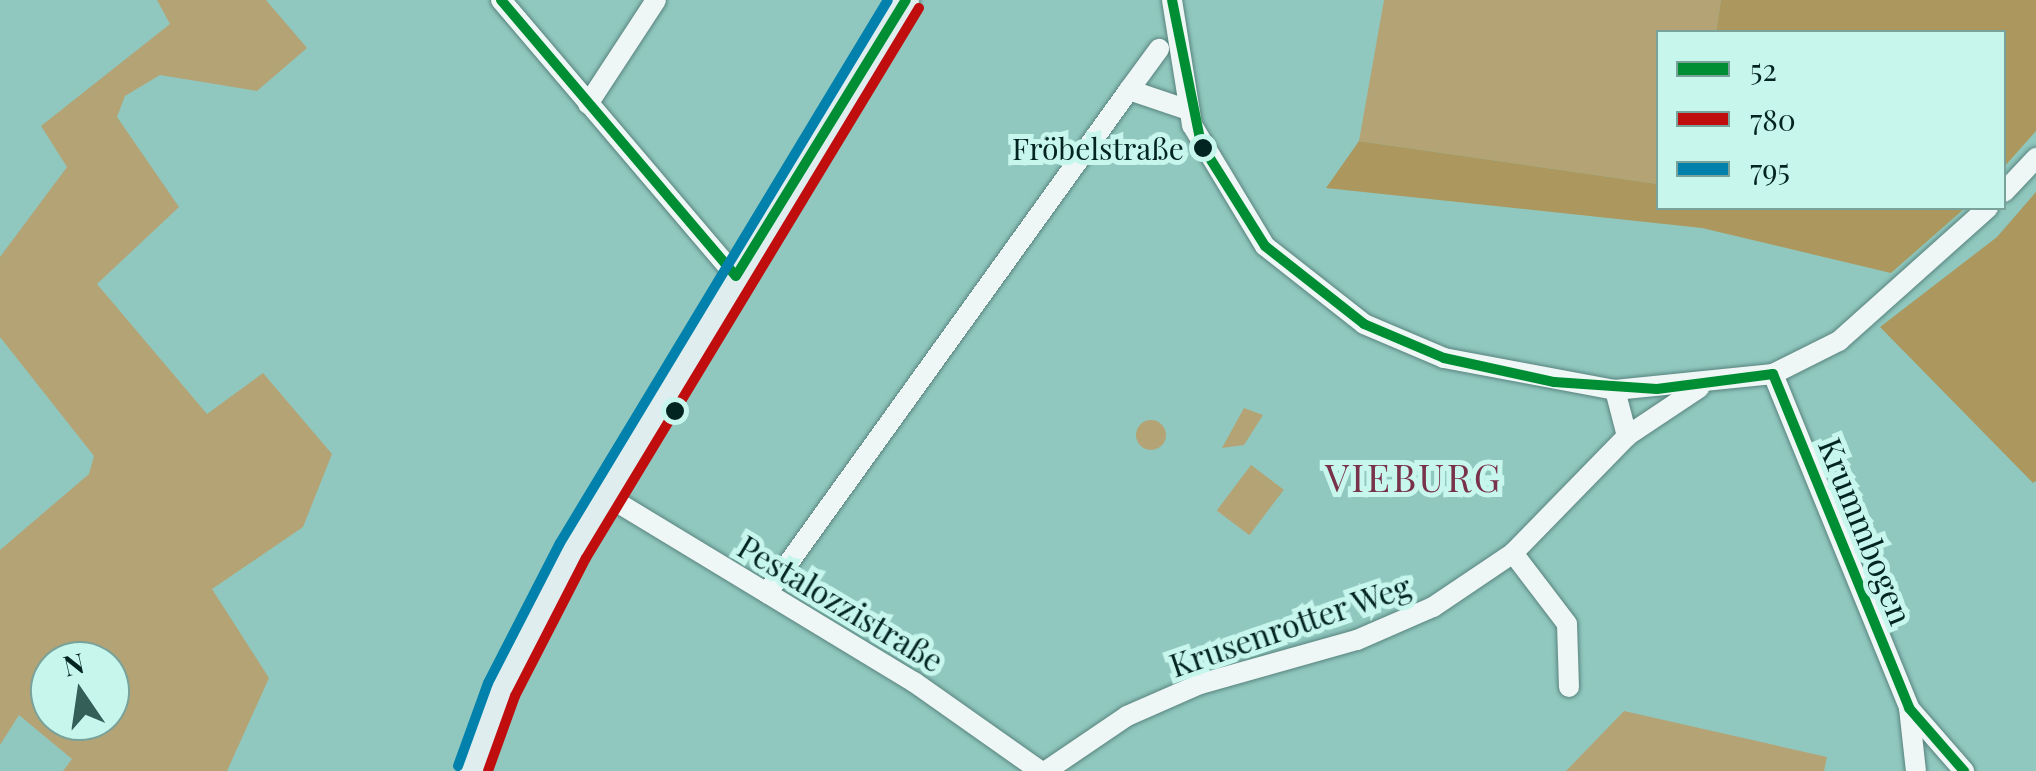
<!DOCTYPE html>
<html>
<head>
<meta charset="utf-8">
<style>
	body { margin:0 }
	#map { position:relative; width:2036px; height:771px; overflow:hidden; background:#90c8bf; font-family:"Playfair Display",serif }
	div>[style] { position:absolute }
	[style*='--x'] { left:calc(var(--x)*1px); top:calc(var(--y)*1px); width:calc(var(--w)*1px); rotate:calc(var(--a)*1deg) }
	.green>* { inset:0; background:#b4a375; transform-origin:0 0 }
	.round { border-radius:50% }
	.forest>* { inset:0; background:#ac985e }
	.roads { filter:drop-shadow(0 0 2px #59837e) drop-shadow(0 0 2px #59837e) }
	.minor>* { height:20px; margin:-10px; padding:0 10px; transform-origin:10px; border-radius:10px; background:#eef7f5 }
	.major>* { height:25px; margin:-12.5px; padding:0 12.5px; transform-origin:12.5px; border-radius:12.5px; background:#dfedef }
	.bus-1>* { height:10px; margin:-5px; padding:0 5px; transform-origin:5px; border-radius:5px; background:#008e35 }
	.bus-2>* { height:10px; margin:-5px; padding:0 5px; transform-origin:5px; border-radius:5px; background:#c00d0e }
	.bus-3>* { height:10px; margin:-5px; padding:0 5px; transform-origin:5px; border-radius:5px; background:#0181ac }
	.dots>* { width:28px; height:28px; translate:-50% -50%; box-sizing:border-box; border:5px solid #c7f6ed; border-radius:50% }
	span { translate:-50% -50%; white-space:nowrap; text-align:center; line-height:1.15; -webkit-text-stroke:10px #c7f6ed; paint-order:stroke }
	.bus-label { font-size:30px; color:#032521 }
	.right { translate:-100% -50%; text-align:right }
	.street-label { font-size:32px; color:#032521 }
	.quarter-label { font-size:38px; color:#783249; letter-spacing:2.5px }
	.legend { position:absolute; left:1656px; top:30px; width:350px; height:180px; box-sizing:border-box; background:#c7f6ed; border:2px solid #79a29b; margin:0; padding:12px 18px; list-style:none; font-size:30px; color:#032521 }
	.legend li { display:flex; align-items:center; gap:20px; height:50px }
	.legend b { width:50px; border:2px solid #79a29b }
	.north { position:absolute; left:30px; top:641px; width:100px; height:100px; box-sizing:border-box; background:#c7f6ed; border:2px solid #79a29b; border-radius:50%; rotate:347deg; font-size:28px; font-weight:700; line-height:40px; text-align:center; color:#032521 }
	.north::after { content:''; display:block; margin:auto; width:35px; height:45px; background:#345e58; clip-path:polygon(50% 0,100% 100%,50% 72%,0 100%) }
</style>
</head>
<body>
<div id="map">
	<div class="green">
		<div style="clip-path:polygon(evenodd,157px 0,266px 0,307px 48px,257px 91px,160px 75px,125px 96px,117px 117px,179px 207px,97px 284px,207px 414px,263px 373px,332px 454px,303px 527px,212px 589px,269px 678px,227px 771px,63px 771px,72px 759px,19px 715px,0 745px,0 550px,89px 474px,94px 456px,0 337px,0 257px,67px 167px,41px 126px,170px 24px,157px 0,50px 661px,110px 661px,110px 721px,50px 721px,50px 661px)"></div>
		<div style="clip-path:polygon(1384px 0,1721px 0,1716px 32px,1658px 32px,1658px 184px,1359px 141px)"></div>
		<div style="clip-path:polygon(1244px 408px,1263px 415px,1244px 445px,1222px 448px)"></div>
		<div class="round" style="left:1136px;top:420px;width:30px;height:30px"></div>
		<div style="left:1251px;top:465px;width:41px;height:57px;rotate:37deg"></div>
		<div style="clip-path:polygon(1624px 711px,1827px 757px,1824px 771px,1566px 771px)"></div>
	</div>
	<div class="forest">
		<div style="clip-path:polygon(1721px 0,2036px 0,2036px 131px,2004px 167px,2004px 32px,1716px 32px)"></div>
		<div style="clip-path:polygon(1359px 141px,1658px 184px,1658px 208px,1965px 208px,1891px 273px,1702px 228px,1326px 188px)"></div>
		<div style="clip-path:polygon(2036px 192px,2036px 481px,2033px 483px,1880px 327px,1997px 237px)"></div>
	</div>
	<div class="roads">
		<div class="minor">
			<div style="--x:501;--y:0;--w:362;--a:49.6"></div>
			<div style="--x:1172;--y:0;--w:127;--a:80.9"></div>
			<div style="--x:1192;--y:125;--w:141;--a:58.9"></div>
			<div style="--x:1265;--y:246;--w:126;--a:38.2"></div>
			<div style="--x:1364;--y:324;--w:87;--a:23"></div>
			<div style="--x:1444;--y:358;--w:174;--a:10.6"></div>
			<div style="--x:1615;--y:390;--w:159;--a:-5.8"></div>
			<div style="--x:1773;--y:374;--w:74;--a:-26.6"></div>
			<div style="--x:1839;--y:341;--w:200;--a:-41.8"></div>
			<div style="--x:1129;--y:90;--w:51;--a:-53.8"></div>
			<div style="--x:588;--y:104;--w:124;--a:-56.8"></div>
			<div style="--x:2004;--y:192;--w:47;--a:-46.7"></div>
			<div style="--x:1773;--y:374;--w:361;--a:67.8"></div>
			<div style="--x:1909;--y:708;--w:84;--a:48.9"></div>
			<div style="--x:1615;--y:390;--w:48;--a:75.4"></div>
			<div style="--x:605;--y:495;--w:361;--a:31.2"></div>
			<div style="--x:914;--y:682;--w:154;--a:35.2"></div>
			<div style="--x:1513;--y:553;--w:89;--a:52.7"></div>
			<div style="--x:1567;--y:624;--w:63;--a:88.2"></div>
			<div style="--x:767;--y:593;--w:620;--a:-54.26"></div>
			<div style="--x:1129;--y:90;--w:62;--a:18.7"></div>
			<div style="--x:1909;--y:708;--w:63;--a:83.7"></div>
			<div style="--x:1046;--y:771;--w:98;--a:-34.2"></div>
			<div style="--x:1127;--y:716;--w:80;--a:-23.7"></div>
			<div style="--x:1200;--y:684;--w:163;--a:-15.7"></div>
			<div style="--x:1357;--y:640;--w:83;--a:-23.5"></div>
			<div style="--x:1433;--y:607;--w:97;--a:-34"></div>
			<div style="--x:1513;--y:553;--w:163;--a:-45.7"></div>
			<div style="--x:1627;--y:436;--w:87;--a:-33.7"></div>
		</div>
		<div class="major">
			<div style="--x:472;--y:771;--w:86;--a:-70.3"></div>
			<div style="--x:501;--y:690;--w:157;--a:-62.6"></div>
			<div style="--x:573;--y:551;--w:644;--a:-58.85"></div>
		</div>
	</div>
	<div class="bus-1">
		<div style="--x:501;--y:0;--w:362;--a:49.6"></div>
		<div style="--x:1172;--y:0;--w:147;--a:78.6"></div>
		<div style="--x:1201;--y:144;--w:120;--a:57.9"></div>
		<div style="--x:1265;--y:246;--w:126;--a:38.2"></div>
		<div style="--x:1364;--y:324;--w:87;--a:23"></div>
		<div style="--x:1444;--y:358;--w:113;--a:12.3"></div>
		<div style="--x:1554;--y:382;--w:103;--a:3.9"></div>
		<div style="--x:1657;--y:389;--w:117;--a:-7.4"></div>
		<div style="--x:736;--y:276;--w:324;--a:-58.4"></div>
		<div style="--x:1773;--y:374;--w:361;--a:67.8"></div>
		<div style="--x:1909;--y:708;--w:84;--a:48.9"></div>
	</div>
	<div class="bus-2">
		<div style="--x:488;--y:771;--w:80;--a:-70.2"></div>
		<div style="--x:515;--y:696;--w:155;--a:-62.8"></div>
		<div style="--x:586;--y:558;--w:643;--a:-58.81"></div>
	</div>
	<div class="bus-3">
		<div style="--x:458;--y:766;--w:88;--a:-70.1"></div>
		<div style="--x:488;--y:683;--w:157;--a:-62.8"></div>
		<div style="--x:560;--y:543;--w:634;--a:-58.87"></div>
	</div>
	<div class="dots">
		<div style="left:1203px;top:148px;background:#032521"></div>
		<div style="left:675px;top:411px;background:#032521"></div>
	</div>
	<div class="bus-label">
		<span class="right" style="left:1184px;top:148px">Fröbelstraße</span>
	</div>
	<div class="street-label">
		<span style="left:1866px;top:531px;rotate:68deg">Krummbogen</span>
		<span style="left:841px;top:603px;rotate:31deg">Pestalozzistraße</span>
		<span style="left:1290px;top:625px;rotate:-19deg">Krusenrotter Weg</span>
	</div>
	<div class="quarter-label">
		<span style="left:1414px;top:477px">VIEBURG</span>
	</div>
	<ul class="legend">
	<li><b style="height:12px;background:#008e35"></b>52</li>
	<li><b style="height:12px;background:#c00d0e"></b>780</li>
	<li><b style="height:12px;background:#0181ac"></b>795</li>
	</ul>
	<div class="north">N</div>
</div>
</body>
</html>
